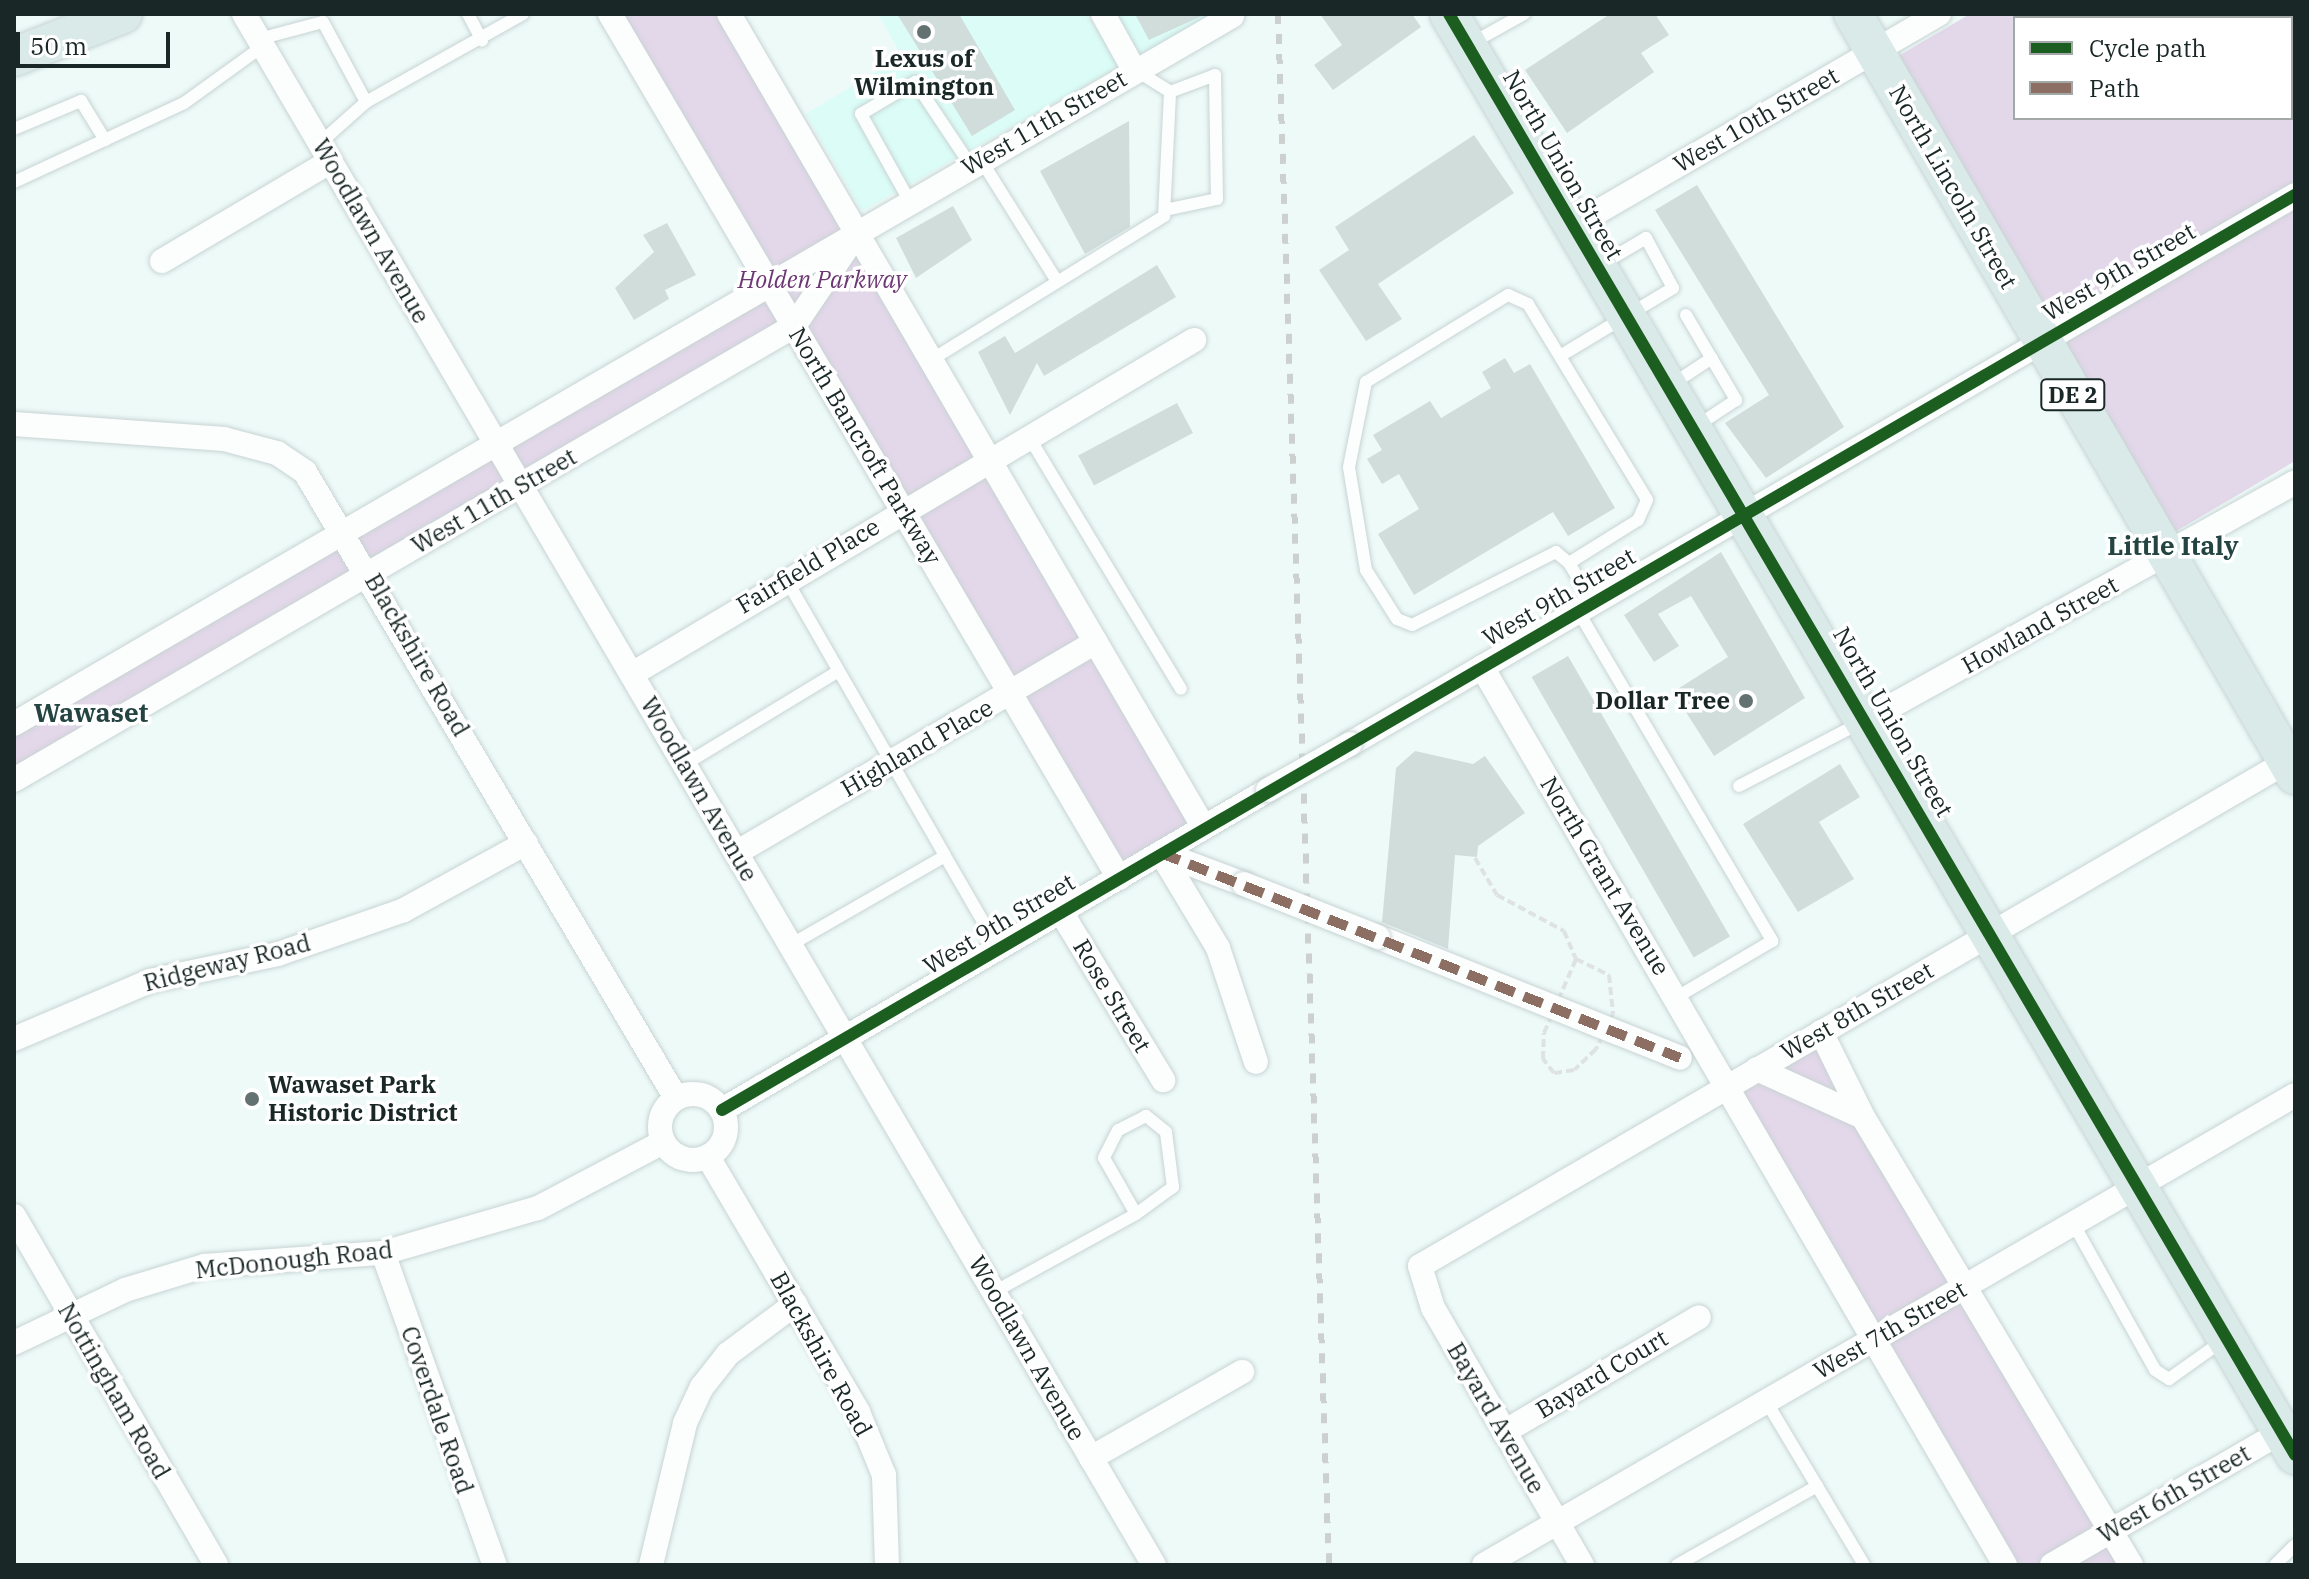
<!DOCTYPE html>
<html>
<head>
<meta charset="utf-8">
<style>
	body { margin:0 }
	#map { position:relative; width:2309px; height:1579px; overflow:hidden; background:#edfaf8; font-family:"IBM Plex Serif",serif }
	div>[style] { position:absolute }
	[style*='--x'] { left:calc(var(--x)*1px); top:calc(var(--y)*1px); width:calc(var(--w)*1px); rotate:calc(var(--a)*1deg) }
	.built>* { inset:0; background:#dbfcf7 }
	.green>* { inset:0; background:#e3d7ea; transform-origin:0 0 }
	.building>* { inset:0; background:#d0dddb; transform-origin:0 0 }
	.path>* { height:4px; margin-top:-2px; transform-origin:0; background:repeating-linear-gradient(90deg,#dfe2e2 0 8px,transparent 0 12px) }
	.roads { filter:drop-shadow(0 0 2px #c8d4d3) drop-shadow(0 0 2px #c8d4d3) }
	.lane>* { height:12px; margin:-6px; padding:0 6px; transform-origin:6px; border-radius:6px; background:#fcfefe }
	.street>* { height:24px; margin:-12px; padding:0 12px; transform-origin:12px; border-radius:12px; background:#fcfefe }
	.street>.ring { margin:-12px; padding:0; box-sizing:content-box; background:none; border:24px solid #fcfefe; border-radius:50% }
	.primary>* { height:38px; margin:-19px; padding:0 19px; transform-origin:19px; border-radius:19px; background:#daeae8 }
	.rail>* { height:6px; margin-top:-3px; transform-origin:0; background:repeating-linear-gradient(90deg,#ccd0cf 0 10px,transparent 0 20px) }
	.bridges { filter:drop-shadow(0 0 2px #c8d4d3) drop-shadow(0 0 2px #c8d4d3) }
	.street-bridge>* { height:24px; margin:-12px; padding:0 12px; transform-origin:12px; border-radius:12px; background:#fcfefe }
	.quiet>* { height:10px; margin-top:-5px; transform-origin:0; background:repeating-linear-gradient(90deg,#8d6e63 0 20px,transparent 0 30px) }
	.cycleway>* { height:12px; margin:-6px; padding:0 6px; transform-origin:6px; border-radius:6px; background:#1b5e20 }
	.dots>* { width:22px; height:22px; translate:-50% -50%; box-sizing:border-box; border:4px solid #fff; border-radius:50% }
	span { translate:-50% -50%; white-space:nowrap; text-align:center; line-height:1.15; -webkit-text-stroke:7px #fff; paint-order:stroke }
	.shield-label span { padding:2px 6px; background:#fff; border:2px solid; border-radius:6px; -webkit-text-stroke-width:0 }
	.shield-label { font-size:22px; color:#192826; font-weight:700 }
	.poi-label { font-size:24px; color:#192826; font-weight:700 }
	.right { translate:-100% -50%; text-align:right }
	.left { translate:0 -50%; text-align:left }
	.street-label { font-size:24px; color:#192826 }
	.park-label { font-size:24px; color:#6c3874; font-style:italic }
	.neighbourhood-label { font-size:26px; color:#234441; font-weight:700 }
	.frame { position:absolute; inset:0; border:16px solid #192826; pointer-events:none }
	.legend { position:absolute; left:2013px; top:16px; width:280px; height:104px; box-sizing:border-box; background:#fff; border:2px solid #a3a9a8; margin:0; padding:10px 14px; list-style:none; font-size:24px; color:#192826 }
	.legend li { display:flex; align-items:center; gap:16px; height:40px }
	.legend b { width:40px; border:2px solid #a3a9a8 }
	.scale { position:absolute; left:16px; top:32px; width:154px; height:36px; box-sizing:border-box; border:4px solid #192826; border-top:0; padding-left:10px; font-size:24px; line-height:28px; white-space:nowrap; color:#192826; -webkit-text-stroke:6px #fff; paint-order:stroke }
</style>
</head>
<body>
<div id="map">
	<div class="built">
		<div style="clip-path:polygon(878px 14px,1086px 14px,1095px 28px,1116px 14px,1212px 14px,862px 211px,806px 114px,902px 56px)"></div>
	</div>
	<div class="green">
		<div style="clip-path:polygon(610px 14px,729px 14px,1204px 828px,1119px 878px,794px 327px,14px 780px,14px 724px,767px 282px)"></div>
		<div style="clip-path:polygon(1970px 14px,2235px 18px,2015px 18px,2015px 118px,2291px 114px,2295px 121px,2295px 461px,2173px 533px,1895px 58px)"></div>
		<div style="left:1821px;top:1032px;width:617px;height:107px;rotate:60deg"></div>
	</div>
	<div class="building">
		<div style="clip-path:polygon(897px 14px,959px 14px,1015px 110px,972px 136px)"></div>
		<div style="clip-path:polygon(1135px 14px,1206px 14px,1149px 40px)"></div>
		<div style="clip-path:polygon(1320px 14px,1412px 14px,1421px 27px,1333px 90px,1314px 65px,1342px 45px)"></div>
		<div style="clip-path:polygon(1610px 14px,1655px 14px,1669px 35px,1641px 53px,1654px 72px,1567px 133px,1525px 70px)"></div>
		<div style="clip-path:polygon(1129px 121px,1130px 227px,1085px 254px,1040px 171px)"></div>
		<div style="clip-path:polygon(1474px 135px,1514px 193px,1378px 284px,1402px 319px,1366px 341px,1319px 270px,1349px 250px,1335px 227px)"></div>
		<div style="clip-path:polygon(1697px 185px,1844px 427px,1766px 478px,1725px 423px,1769px 395px,1655px 210px)"></div>
		<div style="clip-path:polygon(953px 206px,972px 240px,916px 278px,896px 238px)"></div>
		<div style="clip-path:polygon(667px 223px,696px 275px,665px 290px,669px 299px,634px 320px,615px 288px,654px 252px,643px 235px)"></div>
		<div style="clip-path:polygon(1157px 265px,1176px 297px,1044px 376px,1037px 363px,1010px 415px,978px 352px,1005px 336px,1015px 353px)"></div>
		<div style="clip-path:polygon(1505px 358px,1514px 373px,1530px 364px,1615px 508px,1568px 536px,1553px 512px,1414px 595px,1378px 534px,1419px 509px,1399px 474px,1382px 484px,1367px 459px,1382px 450px,1373px 435px,1430px 401px,1441px 418px,1491px 388px,1482px 372px)"></div>
		<div style="left:1177px;top:403px;width:34px;height:112px;rotate:62deg"></div>
		<div style="clip-path:polygon(1721px 552px,1805px 698px,1714px 756px,1673px 692px,1728px 657px,1691px 596px,1658px 614px,1679px 646px,1654px 662px,1624px 615px)"></div>
		<div style="left:1568px;top:656px;width:324px;height:42px;rotate:60deg"></div>
		<div style="clip-path:polygon(1415px 751px,1473px 764px,1485px 756px,1525px 813px,1478px 846px,1477px 857px,1455px 855px,1448px 949px,1382px 922px,1396px 768px)"></div>
		<div style="clip-path:polygon(1840px 764px,1860px 797px,1819px 822px,1854px 879px,1798px 912px,1743px 824px)"></div>
	</div>
	<div class="path">
		<div style="--x:1475;--y:858;--w:43;--a:59.3"></div>
		<div style="--x:1497;--y:895;--w:76;--a:28.2"></div>
		<div style="--x:1564;--y:931;--w:30;--a:67"></div>
		<div style="--x:1576;--y:959;--w:37;--a:26"></div>
		<div style="--x:1609;--y:975;--w:39;--a:84"></div>
		<div style="--x:1613;--y:1014;--w:39;--a:116"></div>
		<div style="--x:1596;--y:1049;--w:30;--a:136"></div>
		<div style="--x:1574;--y:1070;--w:20;--a:171"></div>
		<div style="--x:1554;--y:1073;--w:18;--a:-128"></div>
		<div style="--x:1543;--y:1059;--w:26;--a:-88"></div>
		<div style="--x:1544;--y:1033;--w:81;--a:-66.6"></div>
	</div>
	<div class="roads">
		<div class="lane">
			<div style="--x:468;--y:14;--w:30;--a:62"></div>
			<div style="--x:259;--y:39;--w:66;--a:-14.9"></div>
			<div style="--x:323;--y:22;--w:91;--a:61.7"></div>
			<div style="--x:366;--y:102;--w:62;--a:138.3"></div>
			<div style="--x:1470;--y:44;--w:62;--a:-29.1"></div>
			<div style="--x:1137;--y:71;--w:39;--a:32"></div>
			<div style="--x:366;--y:102;--w:180;--a:-29.3"></div>
			<div style="--x:14;--y:129;--w:73;--a:-22.7"></div>
			<div style="--x:81;--y:101;--w:46;--a:58.4"></div>
			<div style="--x:981;--y:160;--w:143;--a:57.9"></div>
			<div style="--x:14;--y:182;--w:187;--a:-24.9"></div>
			<div style="--x:184;--y:103;--w:97;--a:-35.8"></div>
			<div style="--x:910;--y:202;--w:101;--a:-119.1"></div>
			<div style="--x:861;--y:114;--w:63;--a:-30.7"></div>
			<div style="--x:915;--y:82;--w:101;--a:56.3"></div>
			<div style="--x:1686;--y:315;--w:99;--a:59.5"></div>
			<div style="--x:1736;--y:400;--w:49;--a:146.6"></div>
			<div style="--x:1560;--y:356;--w:132;--a:-31"></div>
			<div style="--x:1673;--y:288;--w:57;--a:-118.4"></div>
			<div style="--x:1646;--y:238;--w:51;--a:149.4"></div>
			<div style="--x:931;--y:360;--w:274;--a:-31.7"></div>
			<div style="--x:1164;--y:216;--w:124;--a:-87.2"></div>
			<div style="--x:1170;--y:92;--w:48;--a:-20.7"></div>
			<div style="--x:1215;--y:75;--w:124;--a:89.1"></div>
			<div style="--x:1217;--y:199;--w:53;--a:168.1"></div>
			<div style="--x:1671;--y:385;--w:49;--a:-33.4"></div>
			<div style="--x:1029;--y:437;--w:294;--a:58.9"></div>
			<div style="--x:1569;--y:563;--w:17;--a:-140"></div>
			<div style="--x:1556;--y:552;--w:161;--a:153.1"></div>
			<div style="--x:1412;--y:625;--w:16;--a:-158"></div>
			<div style="--x:1397;--y:619;--w:58;--a:-122.3"></div>
			<div style="--x:1366;--y:570;--w:104;--a:-99.4"></div>
			<div style="--x:1349;--y:467;--w:87;--a:-78.7"></div>
			<div style="--x:1366;--y:382;--w:167;--a:-31.5"></div>
			<div style="--x:1508;--y:295;--w:22;--a:24"></div>
			<div style="--x:1528;--y:304;--w:229;--a:58.7"></div>
			<div style="--x:1647;--y:500;--w:22;--a:114"></div>
			<div style="--x:1638;--y:520;--w:81;--a:148.1"></div>
			<div style="--x:1569;--y:563;--w:47;--a:59"></div>
			<div style="--x:786;--y:579;--w:319;--a:60.1"></div>
			<div style="--x:945;--y:856;--w:179;--a:150.1"></div>
			<div style="--x:1578;--y:611;--w:383;--a:59.5"></div>
			<div style="--x:1772;--y:941;--w:110;--a:149.5"></div>
			<div style="--x:687;--y:763;--w:175;--a:-31.2"></div>
			<div style="--x:1739;--y:786;--w:136;--a:-27.5"></div>
			<div style="--x:945;--y:856;--w:108;--a:59.9"></div>
			<div style="--x:2073;--y:1223;--w:168;--a:60.8"></div>
			<div style="--x:2155;--y:1370;--w:17;--a:33"></div>
			<div style="--x:2169;--y:1379;--w:64;--a:-35.4"></div>
			<div style="--x:994;--y:1292;--w:162;--a:-28.8"></div>
			<div style="--x:1136;--y:1214;--w:46;--a:-36.1"></div>
			<div style="--x:1173;--y:1187;--w:55;--a:-97.3"></div>
			<div style="--x:1166;--y:1132;--w:26;--a:-141"></div>
			<div style="--x:1146;--y:1116;--w:31;--a:153"></div>
			<div style="--x:1118;--y:1130;--w:31;--a:117"></div>
			<div style="--x:1104;--y:1158;--w:64;--a:60.3"></div>
			<div style="--x:1766;--y:1401;--w:191;--a:59.1"></div>
			<div style="--x:1677;--y:1565;--w:161;--a:-29.4"></div>
			<div style="--x:2275;--y:1565;--w:28;--a:-45"></div>
		</div>
		<div class="street">
			<div style="--x:244;--y:14;--w:1798;--a:59.6"></div>
			<div style="--x:610;--y:14;--w:1003;--a:59.5"></div>
			<div style="--x:729;--y:14;--w:942;--a:59.73"></div>
			<div style="--x:1103;--y:14;--w:64;--a:61"></div>
			<div style="--x:2250;--y:14;--w:5;--a:53"></div>
			<div style="--x:2291;--y:84;--w:8;--a:60"></div>
			<div style="--x:1573;--y:226;--w:423;--a:-30.1"></div>
			<div style="--x:162;--y:261;--w:196;--a:-30.6"></div>
			<div style="--x:14;--y:424;--w:211;--a:4.1"></div>
			<div style="--x:224;--y:439;--w:55;--a:14.8"></div>
			<div style="--x:277;--y:453;--w:34;--a:34"></div>
			<div style="--x:305;--y:472;--w:728;--a:59.35"></div>
			<div style="--x:1482;--y:667;--w:1039;--a:59.78"></div>
			<div style="--x:632;--y:674;--w:654;--a:-30.72"></div>
			<div style="--x:1868;--y:719;--w:488;--a:-29"></div>
			<div style="--x:14;--y:724;--w:1409;--a:-30.17"></div>
			<div style="--x:1350;--y:744;--w:1093;--a:-30.15"></div>
			<div style="--x:14;--y:780;--w:903;--a:-30.2"></div>
			<div style="--x:794;--y:326;--w:105;--a:-55.9"></div>
			<div style="--x:736;--y:853;--w:417;--a:-30.4"></div>
			<div style="--x:1161;--y:853;--w:111;--a:59"></div>
			<div style="--x:1218;--y:948;--w:120;--a:71.6"></div>
			<div style="--x:1161;--y:853;--w:89;--a:20.5"></div>
			<div style="--x:1061;--y:912;--w:197;--a:58.7"></div>
			<div style="--x:1378;--y:937;--w:325;--a:21.8"></div>
			<div style="--x:1821;--y:1032;--w:95;--a:63.7"></div>
			<div style="--x:1863;--y:1117;--w:522;--a:59.11"></div>
			<div style="--x:14;--y:1039;--w:148;--a:-23.1"></div>
			<div style="--x:150;--y:981;--w:131;--a:-11.9"></div>
			<div style="--x:278;--y:954;--w:133;--a:-19.2"></div>
			<div style="--x:404;--y:910;--w:139;--a:-28.8"></div>
			<div style="--x:1757;--y:1069;--w:116;--a:24.4"></div>
			<div class="ring" style="left:660px;top:1094px;width:42px;height:42px"></div>
			<div style="--x:722;--y:1110;--w:633;--a:-30.37"></div>
			<div style="--x:708;--y:1157;--w:296;--a:59.5"></div>
			<div style="--x:858;--y:1412;--w:68;--a:67.6"></div>
			<div style="--x:884;--y:1475;--w:90;--a:88.1"></div>
			<div style="--x:14;--y:1216;--w:403;--a:59.9"></div>
			<div style="--x:383;--y:1253;--w:331;--a:70.3"></div>
			<div style="--x:14;--y:1343;--w:123;--a:-25.5"></div>
			<div style="--x:125;--y:1290;--w:83;--a:-16.9"></div>
			<div style="--x:204;--y:1266;--w:179;--a:-4.2"></div>
			<div style="--x:383;--y:1253;--w:161;--a:-16.2"></div>
			<div style="--x:538;--y:1208;--w:141;--a:-27.8"></div>
			<div style="--x:1504;--y:1432;--w:226;--a:-30.5"></div>
			<div style="--x:1091;--y:1458;--w:174;--a:-29.7"></div>
			<div style="--x:651;--y:1565;--w:146;--a:-76.5"></div>
			<div style="--x:685;--y:1423;--w:40;--a:-65"></div>
			<div style="--x:702;--y:1387;--w:42;--a:-51.8"></div>
			<div style="--x:728;--y:1354;--w:84;--a:-36.7"></div>
			<div style="--x:1484;--y:1565;--w:937;--a:-30.09"></div>
			<div style="--x:1582;--y:1565;--w:297;--a:-120.1"></div>
			<div style="--x:1433;--y:1308;--w:44;--a:-107.2"></div>
			<div style="--x:1420;--y:1266;--w:1012;--a:-30.19"></div>
			<div style="--x:2052;--y:1565;--w:277;--a:-30.1"></div>
		</div>
		<div class="primary">
			<div style="--x:1449;--y:14;--w:1671;--a:59.58"></div>
			<div style="--x:1853;--y:14;--w:880;--a:59.85"></div>
			<div style="--x:14;--y:57;--w:117;--a:-21.5"></div>
		</div>
	</div>
	<div class="rail">
		<div style="--x:1278;--y:14;--w:1552;--a:88.12"></div>
	</div>
	<div class="bridges">
		<div class="street-bridge">
			<div style="--x:1268;--y:790;--w:94;--a:-29.3"></div>
			<div style="--x:1244;--y:884;--w:144;--a:21.6"></div>
		</div>
	</div>
	<div class="quiet">
		<div style="--x:1161;--y:853;--w:558;--a:21.55"></div>
	</div>
	<div class="cycleway">
		<div style="--x:1449;--y:14;--w:1671;--a:59.58"></div>
		<div style="--x:722;--y:1110;--w:1820;--a:-30.19"></div>
	</div>
	<div class="dots">
		<div style="left:924px;top:32px;background:#637270"></div>
		<div style="left:1746px;top:701px;background:#637270"></div>
		<div style="left:252px;top:1099px;background:#637270"></div>
	</div>
	<div class="shield-label">
		<span style="left:2073px;top:395px">DE 2</span>
	</div>
	<div class="poi-label">
		<span style="left:924px;top:73px">Lexus of<br>Wilmington</span>
		<span class="right" style="left:1730px;top:701px">Dollar Tree</span>
		<span class="left" style="left:268px;top:1099px">Wawaset Park<br>Historic District</span>
	</div>
	<div class="street-label">
		<span style="left:1756px;top:120px;rotate:-30deg">West 10th Street</span>
		<span style="left:1044px;top:123px;rotate:-30deg">West 11th Street</span>
		<span style="left:1563px;top:165px;rotate:60deg">North Union Street</span>
		<span style="left:1953px;top:187px;rotate:60deg">North Lincoln Street</span>
		<span style="left:371px;top:231px;rotate:60deg">Woodlawn Avenue</span>
		<span style="left:2119px;top:272px;rotate:-30deg">West 9th Street</span>
		<span style="left:865px;top:446px;rotate:59deg">North Bancroft Parkway</span>
		<span style="left:494px;top:501px;rotate:-30deg">West 11th Street</span>
		<span style="left:808px;top:566px;rotate:-31deg">Fairfield Place</span>
		<span style="left:1559px;top:597px;rotate:-30deg">West 9th Street</span>
		<span style="left:2040px;top:625px;rotate:-29deg">Howland Street</span>
		<span style="left:417px;top:655px;rotate:60deg">Blackshire Road</span>
		<span style="left:1893px;top:722px;rotate:60deg">North Union Street</span>
		<span style="left:917px;top:748px;rotate:-30deg">Highland Place</span>
		<span style="left:699px;top:789px;rotate:60deg">Woodlawn Avenue</span>
		<span style="left:1605px;top:876px;rotate:59deg">North Grant Avenue</span>
		<span style="left:999px;top:924px;rotate:-31deg">West 9th Street</span>
		<span style="left:227px;top:963px;rotate:-14deg">Ridgeway Road</span>
		<span style="left:1112px;top:996px;rotate:59deg">Rose Street</span>
		<span style="left:1857px;top:1011px;rotate:-30deg">West 8th Street</span>
		<span style="left:294px;top:1260px;rotate:-6deg">McDonough Road</span>
		<span style="left:1890px;top:1330px;rotate:-30deg">West 7th Street</span>
		<span style="left:1027px;top:1348px;rotate:60deg">Woodlawn Avenue</span>
		<span style="left:821px;top:1354px;rotate:61deg">Blackshire Road</span>
		<span style="left:1602px;top:1374px;rotate:-31deg">Bayard Court</span>
		<span style="left:114px;top:1391px;rotate:60deg">Nottingham Road</span>
		<span style="left:437px;top:1410px;rotate:71deg">Coverdale Road</span>
		<span style="left:1496px;top:1418px;rotate:60deg">Bayard Avenue</span>
		<span style="left:2174px;top:1494px;rotate:-30deg">West 6th Street</span>
	</div>
	<div class="park-label">
		<span style="left:822px;top:280px">Holden Parkway</span>
	</div>
	<div class="neighbourhood-label">
		<span style="left:2173px;top:546px">Little Italy</span>
		<span style="left:91px;top:713px">Wawaset</span>
	</div>
	<div class="frame"></div>
	<ul class="legend">
	<li><b style="height:10px;background:#1b5e20"></b>Cycle path</li>
	<li><b style="height:10px;background:#8d6e63"></b>Path</li>
	</ul>
	<div class="scale">50 m</div>
</div>
</body>
</html>
